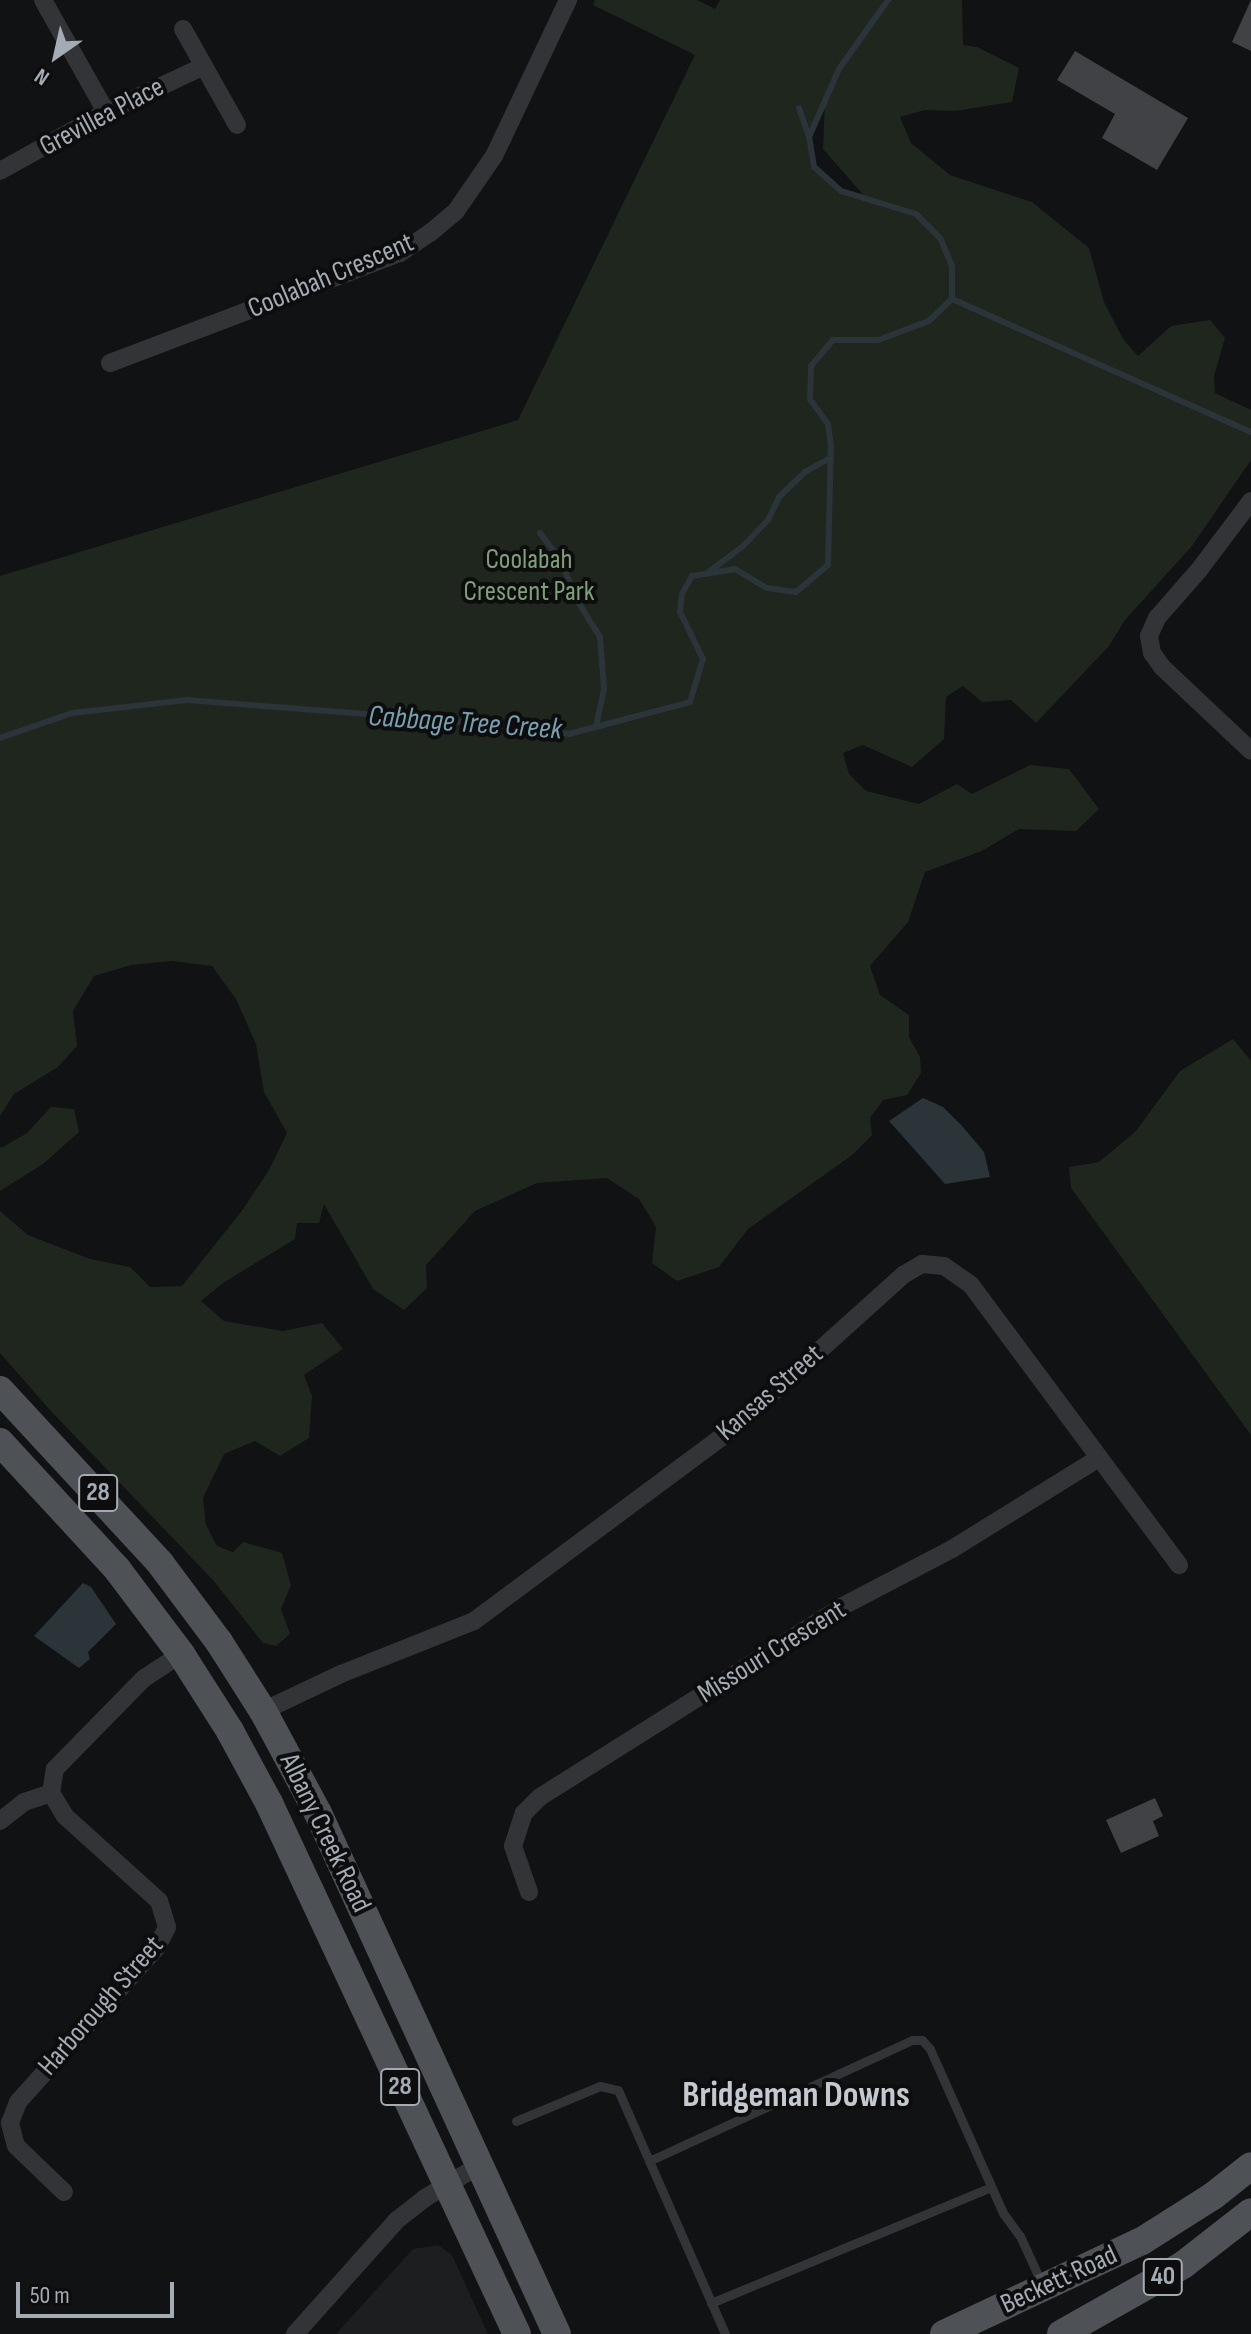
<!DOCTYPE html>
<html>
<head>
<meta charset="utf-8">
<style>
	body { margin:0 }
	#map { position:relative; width:1251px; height:2334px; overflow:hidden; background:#111213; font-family:"Sofia Sans Condensed",sans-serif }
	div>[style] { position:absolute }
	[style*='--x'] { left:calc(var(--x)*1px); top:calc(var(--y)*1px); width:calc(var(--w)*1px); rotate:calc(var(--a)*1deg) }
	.built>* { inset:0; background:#1d1e20 }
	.green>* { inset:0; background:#1e261e }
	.water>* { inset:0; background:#2a3439 }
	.stream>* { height:6px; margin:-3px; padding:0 3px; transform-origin:3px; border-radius:3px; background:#2a3439 }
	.building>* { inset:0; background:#404246 }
	.service>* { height:9px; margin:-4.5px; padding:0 4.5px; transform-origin:4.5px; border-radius:4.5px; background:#323438 }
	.minor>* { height:18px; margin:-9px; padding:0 9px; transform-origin:9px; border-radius:9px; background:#323438 }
	.primary>* { height:28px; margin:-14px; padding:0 14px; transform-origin:14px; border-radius:14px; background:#4e5257 }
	span { translate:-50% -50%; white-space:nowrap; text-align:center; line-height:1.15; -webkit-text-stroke:8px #0d0d0e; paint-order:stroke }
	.shield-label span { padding:2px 6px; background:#0d0d0e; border:2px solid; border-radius:6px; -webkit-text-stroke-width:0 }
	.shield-label { font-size:26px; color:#a3abb4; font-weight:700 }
	.street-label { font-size:28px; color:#a3abb4 }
	.park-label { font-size:28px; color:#7da079 }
	.water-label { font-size:30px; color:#789fb0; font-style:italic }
	.district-label { font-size:36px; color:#c4c9d0; font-weight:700 }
	.north { position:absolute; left:16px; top:16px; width:80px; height:80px; -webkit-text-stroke:6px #0d0d0e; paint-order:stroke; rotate:214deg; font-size:22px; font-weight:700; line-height:32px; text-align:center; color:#a3abb4 }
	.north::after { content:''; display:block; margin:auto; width:28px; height:36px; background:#a3abb4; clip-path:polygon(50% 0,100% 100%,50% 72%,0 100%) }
	.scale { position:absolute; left:16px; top:2282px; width:158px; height:36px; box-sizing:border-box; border:4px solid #a3abb4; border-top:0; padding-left:10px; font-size:24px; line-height:28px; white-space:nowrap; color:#a3abb4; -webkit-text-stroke:6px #0d0d0e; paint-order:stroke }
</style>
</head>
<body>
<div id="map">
	<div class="built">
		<div style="clip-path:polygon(438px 2245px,452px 2255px,488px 2334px,336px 2334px,413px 2249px)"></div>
	</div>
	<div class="green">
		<div style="clip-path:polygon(evenodd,595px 0,697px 0,715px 9px,720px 0,962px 0,963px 45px,977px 47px,1019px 68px,1012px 102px,955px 111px,925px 110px,900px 117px,911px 143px,950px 175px,1032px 202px,1089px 248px,1104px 302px,1123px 339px,1138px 356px,1171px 326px,1210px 320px,1225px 338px,1214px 376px,1215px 393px,1251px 410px,1251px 460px,1192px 546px,1125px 620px,1109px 646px,1036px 723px,1011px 700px,982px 702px,963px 686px,946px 697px,944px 739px,912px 767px,863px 745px,843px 753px,849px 774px,866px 791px,919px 804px,957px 784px,972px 794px,1030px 765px,1069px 769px,1099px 809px,1076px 831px,1019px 829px,982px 851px,925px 872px,908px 922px,870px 966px,880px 995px,909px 1015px,909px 1037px,920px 1057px,921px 1073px,907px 1095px,883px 1100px,870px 1118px,872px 1135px,851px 1156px,748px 1229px,719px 1267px,677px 1281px,652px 1263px,656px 1227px,639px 1199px,607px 1178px,537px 1183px,475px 1211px,426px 1265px,427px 1288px,404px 1310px,373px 1289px,324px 1204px,319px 1223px,297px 1223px,295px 1239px,223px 1283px,201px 1301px,224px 1321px,283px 1331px,322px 1323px,343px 1349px,304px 1375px,312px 1396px,309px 1438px,280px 1456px,255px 1441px,224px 1454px,203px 1498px,206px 1525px,217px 1546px,233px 1552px,243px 1542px,282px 1553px,291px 1585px,281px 1609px,290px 1634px,276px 1646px,263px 1643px,213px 1580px,50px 1410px,0 1353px,0 1211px,28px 1235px,90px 1259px,130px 1267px,150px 1287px,182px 1286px,241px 1212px,269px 1170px,287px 1133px,264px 1092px,256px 1044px,236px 999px,212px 966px,172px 961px,131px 965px,94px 976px,73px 1011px,77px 1046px,58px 1067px,14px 1094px,0 1116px,0 576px,518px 420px,695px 55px,593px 5px,595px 0,825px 102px,823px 149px,867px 199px,841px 191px,814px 167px,809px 137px,825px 102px)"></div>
		<div style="clip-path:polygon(1233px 1039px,1251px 1061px,1251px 1435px,1071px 1188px,1069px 1167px,1099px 1162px,1136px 1131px,1180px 1071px)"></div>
		<div style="clip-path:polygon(51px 1107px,74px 1109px,79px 1132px,43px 1164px,0 1191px,0 1146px,1px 1148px,27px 1133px)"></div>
	</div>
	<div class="water">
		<div style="clip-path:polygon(923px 1098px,943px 1107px,962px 1126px,984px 1152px,990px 1177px,945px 1184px,889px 1121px)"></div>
		<div style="clip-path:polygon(83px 1583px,91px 1587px,116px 1624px,88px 1652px,90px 1659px,79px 1668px,34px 1636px)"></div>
	</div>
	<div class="stream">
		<div style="--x:799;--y:108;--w:31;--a:71"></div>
		<div style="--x:952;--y:299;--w:327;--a:24"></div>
		<div style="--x:540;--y:533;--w:36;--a:53"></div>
		<div style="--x:562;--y:562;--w:37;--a:70"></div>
		<div style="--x:575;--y:597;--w:47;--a:58"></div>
		<div style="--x:600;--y:637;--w:52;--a:85.6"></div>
		<div style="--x:604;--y:689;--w:39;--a:102"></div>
		<div style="--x:710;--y:571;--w:40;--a:-37"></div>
		<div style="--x:742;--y:547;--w:37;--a:-46"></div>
		<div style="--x:768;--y:520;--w:25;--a:-64"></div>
		<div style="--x:779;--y:497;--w:36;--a:-44"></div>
		<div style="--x:805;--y:472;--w:29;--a:-29"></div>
		<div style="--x:0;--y:738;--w:76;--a:-19.1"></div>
		<div style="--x:72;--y:713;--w:116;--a:-6.4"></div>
		<div style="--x:187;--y:700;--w:256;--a:4.5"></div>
		<div style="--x:442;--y:720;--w:128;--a:6.3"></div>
		<div style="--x:569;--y:734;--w:125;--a:-14.8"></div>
		<div style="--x:690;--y:702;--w:45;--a:-73.2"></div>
		<div style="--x:703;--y:659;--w:52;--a:-116.1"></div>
		<div style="--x:680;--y:612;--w:18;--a:-84"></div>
		<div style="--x:682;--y:594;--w:21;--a:-61"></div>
		<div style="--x:692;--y:576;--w:44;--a:-9.2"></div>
		<div style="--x:735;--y:569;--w:37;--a:31"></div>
		<div style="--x:767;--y:588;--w:29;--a:8"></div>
		<div style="--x:796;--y:592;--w:42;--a:-40.2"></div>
		<div style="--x:828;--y:565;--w:119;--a:-88.6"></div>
		<div style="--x:831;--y:446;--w:22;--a:-98"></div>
		<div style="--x:828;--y:424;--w:31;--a:-126"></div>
		<div style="--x:810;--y:399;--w:33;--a:-88"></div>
		<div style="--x:811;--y:366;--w:34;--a:-50"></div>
		<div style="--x:833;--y:340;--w:45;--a:0"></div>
		<div style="--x:878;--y:340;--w:54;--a:-20.4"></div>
		<div style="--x:929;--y:321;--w:32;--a:-44"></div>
		<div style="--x:952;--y:299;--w:33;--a:-90"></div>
		<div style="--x:952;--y:266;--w:30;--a:-113"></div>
		<div style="--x:940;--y:238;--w:34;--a:-135"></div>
		<div style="--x:916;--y:214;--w:78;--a:-163"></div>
		<div style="--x:841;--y:191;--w:36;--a:-138"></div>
		<div style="--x:814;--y:167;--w:30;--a:-99"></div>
		<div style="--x:809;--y:137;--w:74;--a:-66.2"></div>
		<div style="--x:839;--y:69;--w:85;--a:-54.6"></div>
	</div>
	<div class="building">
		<div style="clip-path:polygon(1251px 0,1251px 51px,1232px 42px)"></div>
		<div style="clip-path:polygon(1075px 51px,1188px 118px,1157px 170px,1102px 138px,1115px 114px,1057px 80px)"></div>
		<div style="clip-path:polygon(1155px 1798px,1163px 1816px,1153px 1821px,1159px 1836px,1121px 1853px,1106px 1820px)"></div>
	</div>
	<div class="service">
		<div style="--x:516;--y:2121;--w:91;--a:-22.6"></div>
		<div style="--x:600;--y:2086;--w:18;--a:13"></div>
		<div style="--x:618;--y:2090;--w:266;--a:66.3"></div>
		<div style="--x:649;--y:2161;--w:289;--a:-24.7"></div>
		<div style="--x:912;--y:2040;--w:10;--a:0"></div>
		<div style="--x:922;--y:2040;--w:12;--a:48"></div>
		<div style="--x:930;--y:2049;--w:180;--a:66"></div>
		<div style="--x:1003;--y:2213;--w:29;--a:54"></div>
		<div style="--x:1020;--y:2236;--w:53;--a:65.4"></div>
		<div style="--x:711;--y:2303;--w:303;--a:-22.5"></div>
	</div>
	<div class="minor">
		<div style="--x:43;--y:0;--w:129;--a:60.6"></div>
		<div style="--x:183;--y:29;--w:110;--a:60.6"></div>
		<div style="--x:0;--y:171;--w:121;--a:-29.1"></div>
		<div style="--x:106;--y:112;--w:108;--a:-25.1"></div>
		<div style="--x:110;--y:363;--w:310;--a:-20.8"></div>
		<div style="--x:400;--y:253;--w:36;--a:-34"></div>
		<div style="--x:430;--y:233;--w:34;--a:-40"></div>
		<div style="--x:456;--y:211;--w:67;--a:-55.4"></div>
		<div style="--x:494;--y:156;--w:173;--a:-64.6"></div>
		<div style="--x:1251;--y:501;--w:86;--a:127"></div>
		<div style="--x:1199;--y:570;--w:64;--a:131.2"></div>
		<div style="--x:1157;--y:618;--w:20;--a:114"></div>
		<div style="--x:1149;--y:636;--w:17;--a:80"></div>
		<div style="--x:1152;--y:653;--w:17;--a:54"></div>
		<div style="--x:1162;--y:667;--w:122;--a:43.3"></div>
		<div style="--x:263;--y:1711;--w:86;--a:-25.4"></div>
		<div style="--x:341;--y:1674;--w:143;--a:-21.7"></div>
		<div style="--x:474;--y:1621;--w:319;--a:-36.6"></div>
		<div style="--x:730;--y:1431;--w:233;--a:-42"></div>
		<div style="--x:903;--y:1275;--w:22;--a:-30"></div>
		<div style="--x:922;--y:1264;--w:22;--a:5"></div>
		<div style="--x:944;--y:1266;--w:33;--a:35"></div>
		<div style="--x:971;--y:1285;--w:349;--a:53.4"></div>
		<div style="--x:0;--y:1821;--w:31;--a:-38"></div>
		<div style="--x:24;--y:1802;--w:28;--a:-18"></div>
		<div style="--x:529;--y:1892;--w:49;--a:-109.2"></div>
		<div style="--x:513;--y:1846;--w:35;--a:-72"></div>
		<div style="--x:524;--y:1813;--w:23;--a:-45"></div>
		<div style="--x:540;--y:1797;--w:358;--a:-32.2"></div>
		<div style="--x:843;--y:1606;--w:123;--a:-27.6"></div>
		<div style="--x:952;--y:1549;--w:173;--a:-31.8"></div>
		<div style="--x:64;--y:2192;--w:66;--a:-136.2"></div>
		<div style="--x:16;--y:2146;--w:24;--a:-105"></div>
		<div style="--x:10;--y:2123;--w:22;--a:-69"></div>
		<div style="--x:18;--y:2102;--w:208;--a:-48.1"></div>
		<div style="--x:157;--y:1947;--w:22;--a:-63"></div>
		<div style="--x:167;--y:1927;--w:27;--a:-107"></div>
		<div style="--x:159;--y:1901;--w:127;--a:-137.9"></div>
		<div style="--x:65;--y:1816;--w:27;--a:-121"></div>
		<div style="--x:51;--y:1793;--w:24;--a:-81"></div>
		<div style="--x:55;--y:1769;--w:126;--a:-45.6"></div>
		<div style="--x:143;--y:1679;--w:45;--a:-33.3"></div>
		<div style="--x:295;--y:2334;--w:153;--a:-48.2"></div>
		<div style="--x:397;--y:2220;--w:36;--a:-38"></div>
		<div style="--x:425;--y:2198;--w:64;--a:-31"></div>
	</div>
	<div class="primary">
		<div style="--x:0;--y:1390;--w:236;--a:47.2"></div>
		<div style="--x:160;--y:1563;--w:99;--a:53.2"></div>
		<div style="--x:219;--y:1642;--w:82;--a:57.5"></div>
		<div style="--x:263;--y:1711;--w:116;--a:61.7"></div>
		<div style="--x:318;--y:1813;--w:573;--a:65.36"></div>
		<div style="--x:0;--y:1442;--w:173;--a:47.3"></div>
		<div style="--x:117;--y:1569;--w:106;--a:53"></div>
		<div style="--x:181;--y:1654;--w:91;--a:57.5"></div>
		<div style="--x:230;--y:1731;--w:82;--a:61.6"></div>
		<div style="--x:269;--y:1803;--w:586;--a:64.97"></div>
		<div style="--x:944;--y:2334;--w:219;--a:-25.2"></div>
		<div style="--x:1142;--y:2241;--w:84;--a:-32.4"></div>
		<div style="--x:1213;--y:2196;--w:48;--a:-38.3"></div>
		<div style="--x:1061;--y:2334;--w:140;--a:-29.5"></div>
		<div style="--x:1183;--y:2265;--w:86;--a:-37.9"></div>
	</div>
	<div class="shield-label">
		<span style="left:98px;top:1493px">28</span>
		<span style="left:400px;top:2087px">28</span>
		<span style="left:1163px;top:2277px">40</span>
	</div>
	<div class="street-label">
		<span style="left:102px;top:117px;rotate:-28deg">Grevillea Place</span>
		<span style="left:331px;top:276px;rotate:-23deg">Coolabah Crescent</span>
		<span style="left:770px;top:1393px;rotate:-41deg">Kansas Street</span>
		<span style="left:772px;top:1652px;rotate:-32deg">Missouri Crescent</span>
		<span style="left:325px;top:1833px;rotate:64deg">Albany Creek Road</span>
		<span style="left:101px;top:2006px;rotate:-49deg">Harborough Street</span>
		<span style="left:1059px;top:2280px;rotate:-25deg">Beckett Road</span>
	</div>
	<div class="park-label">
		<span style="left:529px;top:576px">Coolabah<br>Crescent Park</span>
	</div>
	<div class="water-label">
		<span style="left:465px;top:723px;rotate:4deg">Cabbage Tree Creek</span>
	</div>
	<div class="district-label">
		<span style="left:796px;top:2096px">Bridgeman Downs</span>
	</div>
	<div class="north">N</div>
	<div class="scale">50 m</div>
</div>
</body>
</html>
